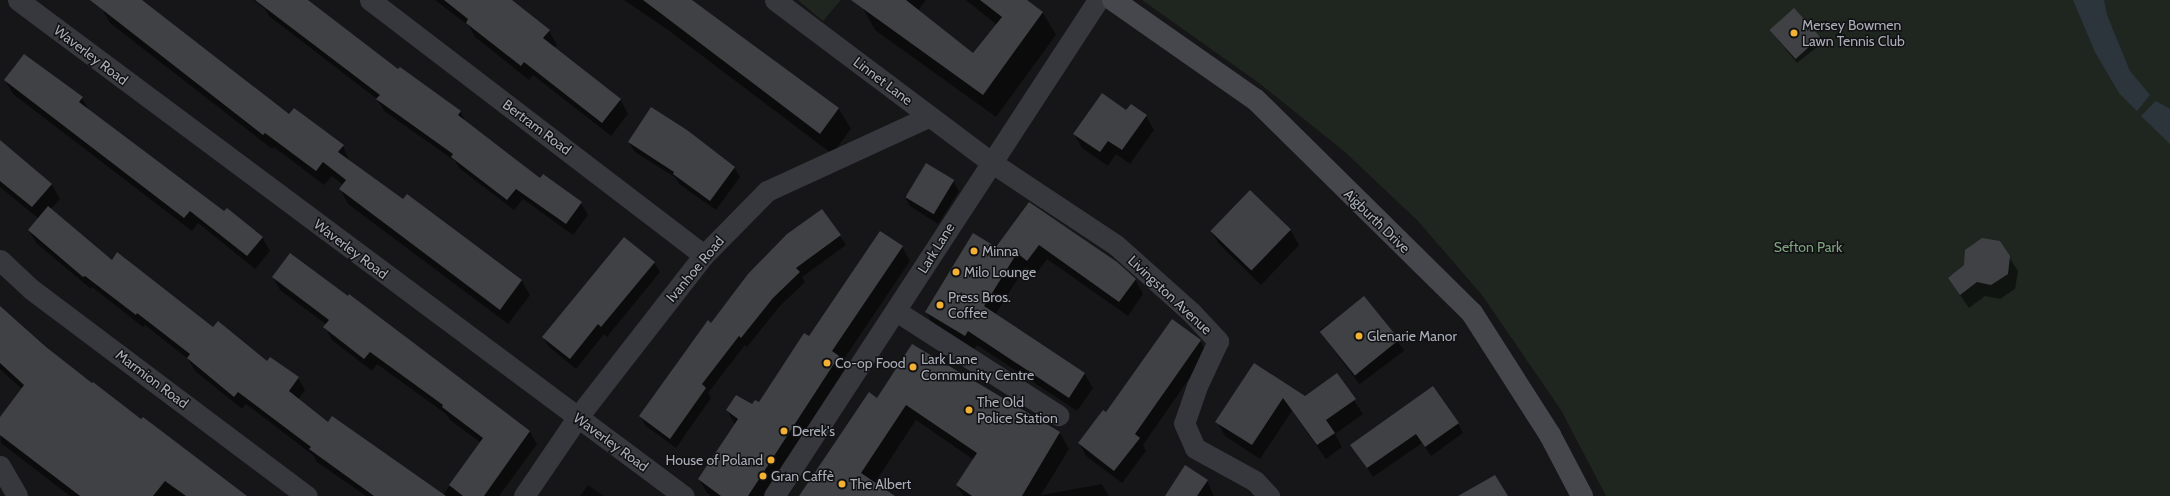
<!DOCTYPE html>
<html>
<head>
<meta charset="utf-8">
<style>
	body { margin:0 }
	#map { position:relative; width:2170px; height:496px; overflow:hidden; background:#161618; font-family:Cabin,sans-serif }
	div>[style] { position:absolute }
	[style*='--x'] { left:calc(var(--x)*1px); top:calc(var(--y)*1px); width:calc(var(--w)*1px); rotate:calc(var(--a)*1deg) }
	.green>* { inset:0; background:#1e261f }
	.water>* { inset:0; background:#2c353c }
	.shadow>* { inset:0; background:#0007; transform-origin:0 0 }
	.building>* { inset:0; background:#404145; transform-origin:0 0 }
	.street>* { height:21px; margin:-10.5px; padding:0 10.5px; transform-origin:10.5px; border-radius:10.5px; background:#37383d }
	.secondary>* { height:22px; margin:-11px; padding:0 11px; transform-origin:11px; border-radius:11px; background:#45474d }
	.dots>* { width:11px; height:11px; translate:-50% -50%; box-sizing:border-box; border:2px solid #111113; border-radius:50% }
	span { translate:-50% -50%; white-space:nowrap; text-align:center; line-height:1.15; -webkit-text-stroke:3px #111113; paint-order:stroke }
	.poi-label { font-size:14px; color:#a8adb8 }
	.left { translate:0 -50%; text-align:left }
	.right { translate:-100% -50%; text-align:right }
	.street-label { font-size:14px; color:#a8adb8 }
	.park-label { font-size:14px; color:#7fa381 }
</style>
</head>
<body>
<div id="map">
	<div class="green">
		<div style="clip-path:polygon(798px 0,841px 0,823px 21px)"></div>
		<div style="clip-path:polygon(1142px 0,2170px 0,2170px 496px,1606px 496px,1561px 410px,1482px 295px,1418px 221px,1345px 152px,1259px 83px)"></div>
	</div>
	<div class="water">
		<div style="clip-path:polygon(2073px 0,2104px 0,2107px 15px,2130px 71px,2150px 95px,2137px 111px,2119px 93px,2095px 52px)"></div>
		<div style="clip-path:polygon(2156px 101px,2170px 109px,2170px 144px,2141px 116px)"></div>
	</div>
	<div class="shadow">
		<div style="clip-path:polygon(109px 0,141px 0,289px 115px,343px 146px,350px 162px,404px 201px,407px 196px,522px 281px,530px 295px,508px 324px,348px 204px,340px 189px,343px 185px,332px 176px,324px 185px,274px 147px,272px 149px,110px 23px,102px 9px)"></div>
		<div style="clip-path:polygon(253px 0,306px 0,399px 70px,460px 112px,467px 123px,540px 179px,543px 175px,581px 203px,588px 215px,573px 235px,523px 199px,514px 210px,459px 168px,455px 161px,384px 111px,377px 99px,269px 16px,265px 9px)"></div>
		<div style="clip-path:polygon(435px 0,510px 0,549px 31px,557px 45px,554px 48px,620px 99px,628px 114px,611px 136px,533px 75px,529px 80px,475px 37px,469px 26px)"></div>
		<div style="clip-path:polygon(624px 0,690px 0,839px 109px,851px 129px,832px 154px,668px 30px)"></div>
		<div style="clip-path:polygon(868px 0,926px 0,918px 11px,973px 55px,997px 25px,966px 0,1025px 0,1043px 13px,1056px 35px,996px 117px,875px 30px,862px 7px)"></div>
		<div style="clip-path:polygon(1770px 30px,1819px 38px,1822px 43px,1797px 63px)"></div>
		<div style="clip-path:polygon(5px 80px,82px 98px,89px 110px,224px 212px,262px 237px,270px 251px,255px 269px,198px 223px,192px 231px,13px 94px)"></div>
		<div style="clip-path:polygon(1127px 112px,1146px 116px,1154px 130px,1130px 164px,1116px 154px,1108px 166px,1082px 148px,1074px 134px)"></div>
		<div style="clip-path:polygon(0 141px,52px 185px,60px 199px,51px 209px,112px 261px,267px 362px,298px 378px,305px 390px,298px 400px,328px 424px,443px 495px,481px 443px,450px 420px,446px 414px,377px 364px,372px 371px,332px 340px,325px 327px,327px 325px,280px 290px,273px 277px,348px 298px,349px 296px,530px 432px,537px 444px,499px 496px,366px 496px,317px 462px,313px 455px,246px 404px,242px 409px,195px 371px,188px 359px,145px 325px,143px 327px,92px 287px,91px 289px,36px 243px,29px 231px,39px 219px,0 187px)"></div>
		<div style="clip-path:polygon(629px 143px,734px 167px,740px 177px,716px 210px,679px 184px,676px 178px,635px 152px)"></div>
		<div style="clip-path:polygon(953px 181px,959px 191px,938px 224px,910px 206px,904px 196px)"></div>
		<div style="clip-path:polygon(1250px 191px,1291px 231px,1299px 245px,1261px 285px,1220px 245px,1211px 231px)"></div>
		<div style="clip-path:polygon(1029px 203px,1135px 279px,1143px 294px,1128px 316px,1047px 259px,1036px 274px,1025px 267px,995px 315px,1084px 373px,1093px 388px,1077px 411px,977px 345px,974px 350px,934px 326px,926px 312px,996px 248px)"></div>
		<div style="clip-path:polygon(840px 236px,846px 245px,802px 277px,805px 282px,779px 307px,747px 347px,745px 345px,708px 393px,711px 398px,676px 448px,646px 426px,640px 416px,712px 324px)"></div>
		<div style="clip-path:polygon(902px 247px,910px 261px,842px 362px,847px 371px,765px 496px,711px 496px,707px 493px,699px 479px,735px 425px,727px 410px,759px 404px,809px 337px)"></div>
		<div style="clip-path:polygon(2009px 257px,2018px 271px,2015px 289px,2000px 299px,1985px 296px,1969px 308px,1949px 279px)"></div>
		<div style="clip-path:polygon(654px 262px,660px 272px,607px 337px,604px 334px,576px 369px,549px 347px,543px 337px)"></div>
		<div style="left:1364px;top:297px;width:67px;height:56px;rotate:53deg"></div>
		<div style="clip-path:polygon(0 307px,45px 348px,246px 496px,70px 496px,1px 443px,0 419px,22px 389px,0 369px)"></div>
		<div style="clip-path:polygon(1200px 341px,1207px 353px,1143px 445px,1146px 451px,1122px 483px,1086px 456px,1079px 443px,1107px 414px)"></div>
		<div style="clip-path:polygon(1254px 365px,1305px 398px,1337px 375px,1363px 414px,1335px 434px,1342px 447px,1326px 459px,1292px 411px,1260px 459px,1225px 436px,1217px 422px)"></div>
		<div style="clip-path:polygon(878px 399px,1060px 433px,1069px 449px,1041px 495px,1102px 484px,1109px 496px,963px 496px,957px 485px,974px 460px,916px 420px,874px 484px,892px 496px,802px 496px)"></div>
		<div style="clip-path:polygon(1458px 423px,1463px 433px,1431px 456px,1422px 443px,1373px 477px,1352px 445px)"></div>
		<div style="clip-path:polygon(1207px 481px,1214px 496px,1166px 496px)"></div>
		<div style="clip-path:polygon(588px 485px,604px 496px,580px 496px)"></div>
	</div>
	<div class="building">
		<div style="clip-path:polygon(90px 0,142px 0,289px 114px,294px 108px,344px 145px,338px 152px,403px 199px,407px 194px,522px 280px,500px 310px,339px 189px,346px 180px,323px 162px,316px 171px,265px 133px,263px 135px)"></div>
		<div style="clip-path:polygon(255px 0,308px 0,398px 69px,400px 67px,461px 111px,458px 115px,540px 178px,543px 174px,582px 202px,566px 224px,516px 189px,507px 200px,451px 157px,453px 154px,376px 99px,380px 95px)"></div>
		<div style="clip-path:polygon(444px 0,512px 0,550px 30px,543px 38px,621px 99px,602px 123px,524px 62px,521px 66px,466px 23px,468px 19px)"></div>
		<div style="clip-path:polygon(643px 0,692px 0,839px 108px,820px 134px)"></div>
		<div style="clip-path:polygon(851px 0,906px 0,973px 53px,1002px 17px,980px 0,1027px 0,1043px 12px,983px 95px)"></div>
		<div style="left:1794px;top:8px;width:39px;height:33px;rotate:48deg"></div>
		<div style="clip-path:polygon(24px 54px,83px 97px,79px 102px,224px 211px,227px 208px,263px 237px,247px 256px,190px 211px,184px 218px,4px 80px)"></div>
		<div style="clip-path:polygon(1102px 93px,1126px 110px,1131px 104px,1147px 115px,1122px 150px,1108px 141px,1100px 152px,1073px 134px)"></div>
		<div style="clip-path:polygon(651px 107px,687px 130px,735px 167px,710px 201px,673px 174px,674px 172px,628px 142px)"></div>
		<div style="clip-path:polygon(0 140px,52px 184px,32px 207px,0 181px)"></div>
		<div style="left:926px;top:163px;width:33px;height:40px;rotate:31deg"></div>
		<div style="left:1250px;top:190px;width:57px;height:57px;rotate:44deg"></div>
		<div style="clip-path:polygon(1029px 202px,1117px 262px,1136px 279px,1119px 302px,1039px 245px,1027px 261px,1017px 253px,984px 306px,1085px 373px,1069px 398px,968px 331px,965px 336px,925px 312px,973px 233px,996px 247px)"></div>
		<div style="clip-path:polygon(48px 206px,112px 260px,117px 252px,213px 327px,218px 321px,267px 361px,270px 357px,299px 377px,289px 391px,328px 422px,332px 416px,446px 496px,374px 496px,309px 449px,311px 447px,238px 392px,234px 397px,187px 358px,190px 354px,137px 313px,136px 315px,85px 276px,83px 277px,28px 230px)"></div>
		<div style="clip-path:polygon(822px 209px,841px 235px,796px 268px,800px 272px,773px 298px,741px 338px,739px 336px,702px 384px,706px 388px,670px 439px,639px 416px,708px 320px,711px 323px,748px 274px,787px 234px)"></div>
		<div style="clip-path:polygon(880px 231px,903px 246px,832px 351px,839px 356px,748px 496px,721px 496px,698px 479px,738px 419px,726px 410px,736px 395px,752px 404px,755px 400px,759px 402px,804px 333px,809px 336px)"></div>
		<div style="clip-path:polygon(624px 237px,655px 262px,601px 327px,598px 324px,570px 359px,542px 337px)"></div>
		<div style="clip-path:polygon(1982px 238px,2000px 241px,2010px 256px,2008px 274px,1991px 285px,1977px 282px,1960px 295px,1948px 278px,1964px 265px,1965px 250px)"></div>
		<div style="clip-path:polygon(290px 253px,348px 296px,349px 294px,530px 431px,484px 496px,463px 496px,449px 485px,483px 438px,442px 407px,443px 405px,370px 352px,364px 359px,323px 327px,329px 320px,272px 277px)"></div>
		<div style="left:1364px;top:296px;width:56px;height:57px;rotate:51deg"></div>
		<div style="clip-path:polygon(0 306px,46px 347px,92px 383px,93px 382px,141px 419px,143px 417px,247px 496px,186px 496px,165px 481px,153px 496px,80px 496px,0 435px,0 417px,24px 385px,0 363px)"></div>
		<div style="clip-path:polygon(1172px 319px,1201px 340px,1135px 434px,1140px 438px,1114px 471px,1078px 443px,1103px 410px,1106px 412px)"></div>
		<div style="clip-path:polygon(912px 344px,1060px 432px,1022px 496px,972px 496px,956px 485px,977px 453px,906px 405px,861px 473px,895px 496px,799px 496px,869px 392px,877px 398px)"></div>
		<div style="clip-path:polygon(1254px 363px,1305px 396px,1337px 373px,1356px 399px,1326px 420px,1335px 433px,1317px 445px,1283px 398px,1252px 445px,1215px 422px)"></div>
		<div style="clip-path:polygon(1433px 386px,1459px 423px,1425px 447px,1416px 434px,1367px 468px,1350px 445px)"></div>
		<div style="clip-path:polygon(1185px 465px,1208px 480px,1197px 496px,1165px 496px)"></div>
		<div style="clip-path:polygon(1495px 475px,1508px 496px,1458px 496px)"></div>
	</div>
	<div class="street">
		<div style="--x:18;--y:0;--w:830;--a:36.68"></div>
		<div style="--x:370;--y:0;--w:420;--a:37.4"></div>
		<div style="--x:775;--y:0;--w:270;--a:36.9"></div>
		<div style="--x:991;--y:162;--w:150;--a:33.6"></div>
		<div style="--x:1116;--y:245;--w:101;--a:41.8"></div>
		<div style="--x:1191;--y:312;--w:40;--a:47"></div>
		<div style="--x:1218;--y:341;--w:50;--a:115"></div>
		<div style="--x:1197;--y:386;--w:39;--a:109"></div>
		<div style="--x:1184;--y:423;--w:27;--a:66"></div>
		<div style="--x:1195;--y:448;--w:68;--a:28.8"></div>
		<div style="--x:1255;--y:481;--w:21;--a:47"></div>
		<div style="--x:0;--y:260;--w:42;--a:43.1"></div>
		<div style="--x:31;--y:289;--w:345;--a:36.9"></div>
		<div style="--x:896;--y:311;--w:193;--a:32.7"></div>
		<div style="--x:0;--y:466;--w:34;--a:60"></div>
		<div style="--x:524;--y:496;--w:94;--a:-55.8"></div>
		<div style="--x:577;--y:418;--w:207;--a:-52.1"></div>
		<div style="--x:704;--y:255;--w:90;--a:-45.5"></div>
		<div style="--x:767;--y:191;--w:179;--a:-24.7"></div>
		<div style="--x:774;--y:496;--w:592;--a:-56.85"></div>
	</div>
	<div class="secondary">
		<div style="--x:1113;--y:0;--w:174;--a:35"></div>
		<div style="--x:1256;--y:100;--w:303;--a:44.6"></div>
		<div style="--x:1472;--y:313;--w:145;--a:57.4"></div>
		<div style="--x:1550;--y:435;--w:69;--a:62.3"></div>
	</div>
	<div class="dots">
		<div style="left:1794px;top:33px;background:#f2b134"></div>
		<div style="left:974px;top:251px;background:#f2b134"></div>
		<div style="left:956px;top:272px;background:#f2b134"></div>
		<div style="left:940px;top:305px;background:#f2b134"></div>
		<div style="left:1359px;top:336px;background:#f2b134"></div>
		<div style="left:827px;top:363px;background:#f2b134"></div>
		<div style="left:913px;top:367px;background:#f2b134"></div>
		<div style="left:969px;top:410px;background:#f2b134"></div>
		<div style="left:784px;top:431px;background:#f2b134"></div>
		<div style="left:771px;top:460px;background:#f2b134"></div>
		<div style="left:763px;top:476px;background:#f2b134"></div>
		<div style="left:842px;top:484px;background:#f2b134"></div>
	</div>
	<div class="poi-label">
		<span class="left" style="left:1802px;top:33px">Mersey Bowmen<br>Lawn Tennis Club</span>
		<span class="left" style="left:982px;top:251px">Minna</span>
		<span class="left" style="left:964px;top:272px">Milo Lounge</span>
		<span class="left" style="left:948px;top:305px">Press Bros.<br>Coffee</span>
		<span class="left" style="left:1367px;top:336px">Glenarie Manor</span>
		<span class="left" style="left:921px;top:367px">Lark Lane<br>Community Centre</span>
		<span class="left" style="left:835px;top:363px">Co-op Food</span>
		<span class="left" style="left:977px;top:410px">The Old<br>Police Station</span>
		<span class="left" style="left:792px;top:431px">Derek's</span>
		<span class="right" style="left:763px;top:460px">House of Poland</span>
		<span class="left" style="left:771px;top:476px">Gran Caffè</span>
		<span class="left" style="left:850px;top:484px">The Albert</span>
	</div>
	<div class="street-label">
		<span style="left:91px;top:55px;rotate:37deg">Waverley Road</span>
		<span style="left:883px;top:81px;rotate:37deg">Linnet Lane</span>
		<span style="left:537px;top:127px;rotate:37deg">Bertram Road</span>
		<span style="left:1377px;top:221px;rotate:44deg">Aigburth Drive</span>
		<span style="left:936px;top:248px;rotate:-58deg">Lark Lane</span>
		<span style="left:351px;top:249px;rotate:37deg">Waverley Road</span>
		<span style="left:695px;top:269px;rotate:-50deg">Ivanhoe Road</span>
		<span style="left:1170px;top:295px;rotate:43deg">Livingston Avenue</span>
		<span style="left:152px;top:379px;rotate:37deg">Marmion Road</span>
		<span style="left:611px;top:442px;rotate:36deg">Waverley Road</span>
	</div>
	<div class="park-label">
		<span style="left:1808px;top:247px">Sefton Park</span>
	</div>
</div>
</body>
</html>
